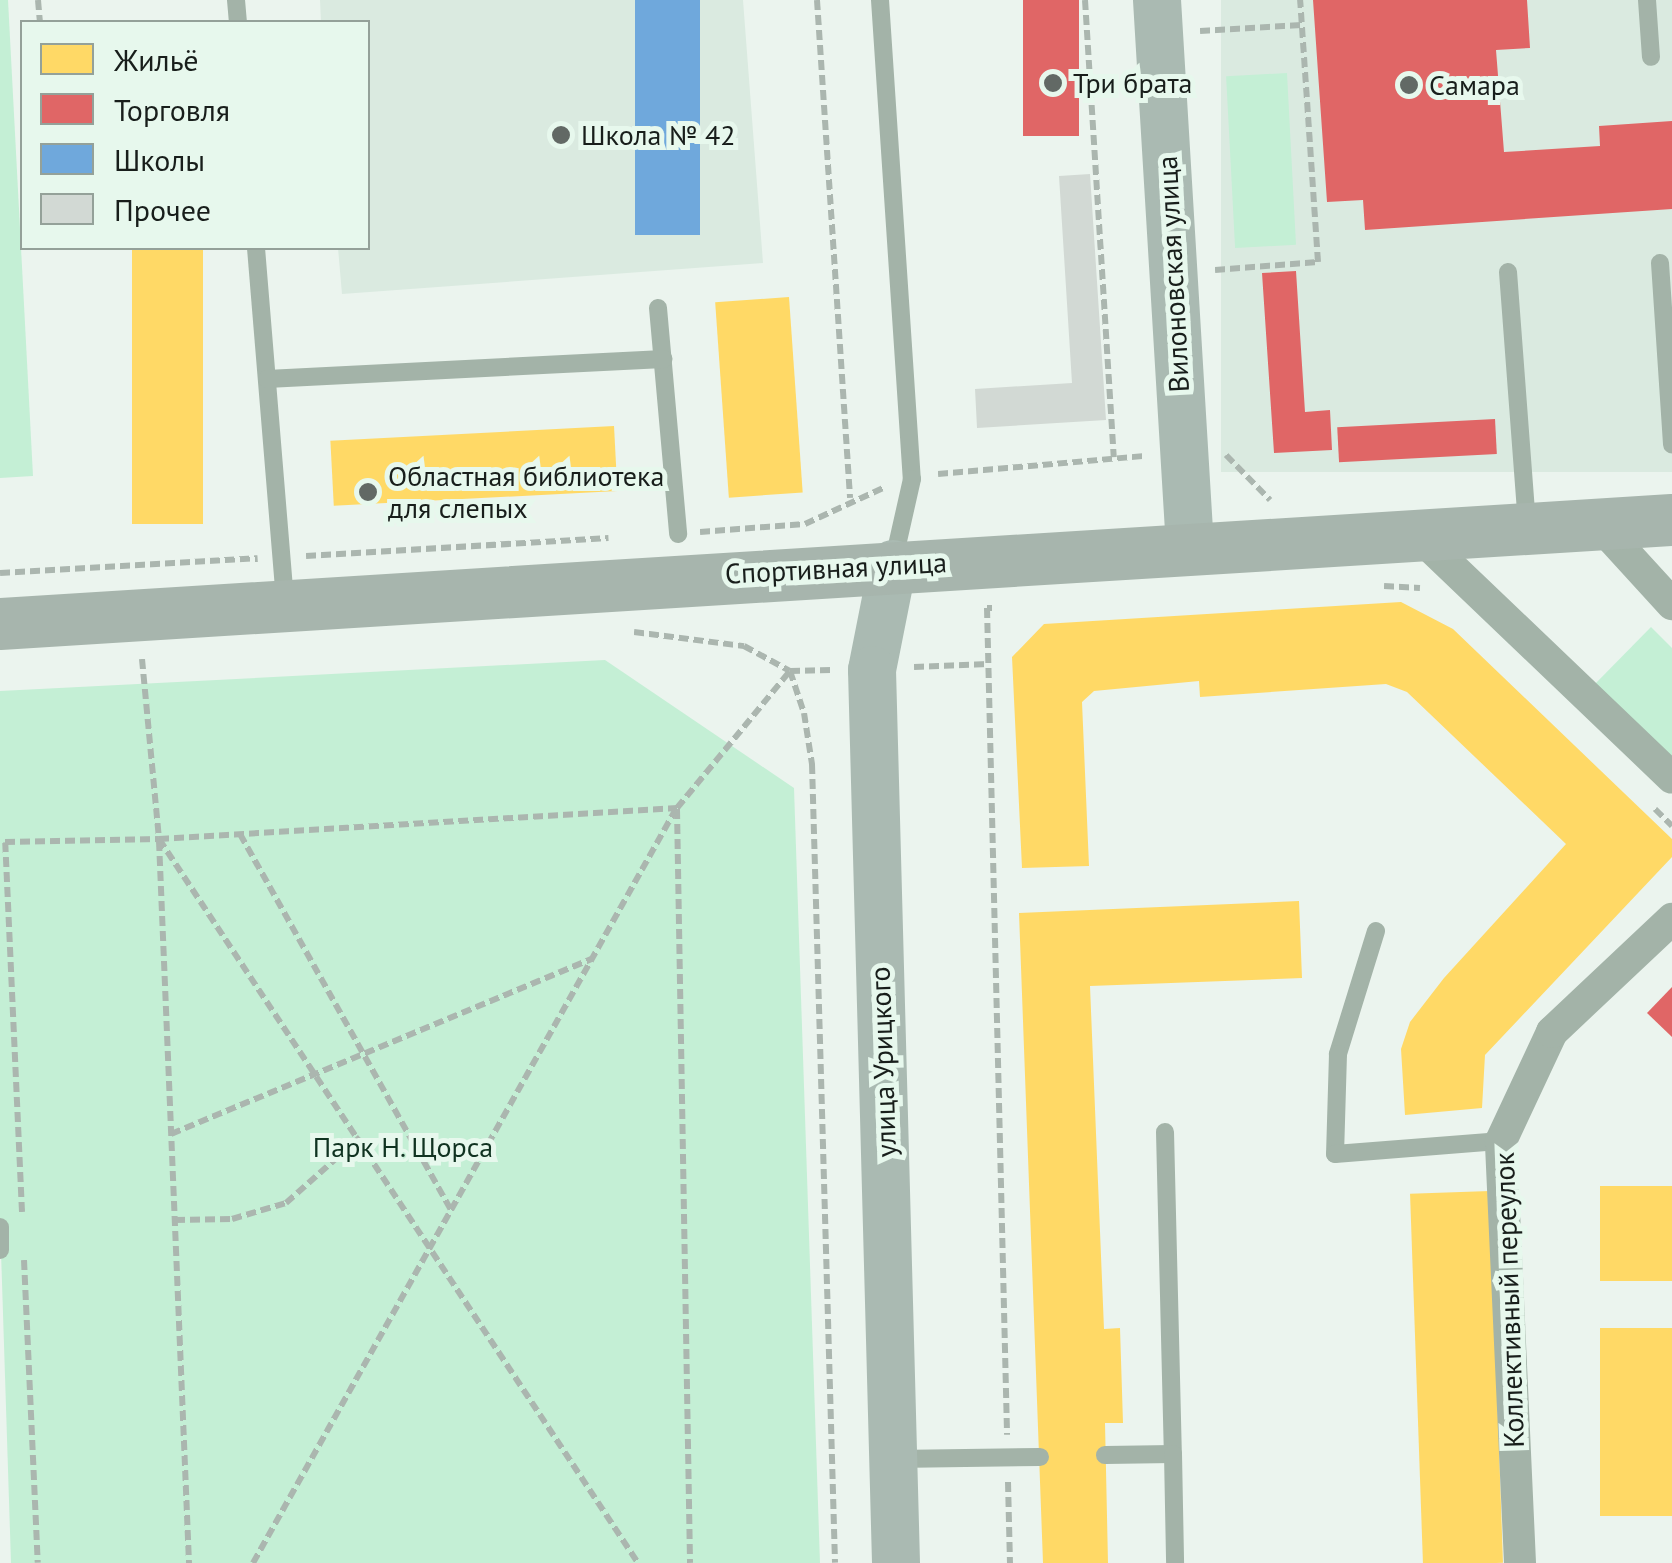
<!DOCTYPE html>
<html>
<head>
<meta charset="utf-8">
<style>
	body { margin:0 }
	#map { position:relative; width:1672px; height:1563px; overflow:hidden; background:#ebf4ee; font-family:"PT Sans",sans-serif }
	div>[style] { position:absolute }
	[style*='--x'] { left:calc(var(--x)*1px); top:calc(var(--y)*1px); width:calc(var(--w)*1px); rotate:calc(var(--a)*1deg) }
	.built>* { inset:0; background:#daeae0; transform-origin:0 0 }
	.green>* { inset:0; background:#c4efd5; transform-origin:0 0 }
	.homes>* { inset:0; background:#ffd966; transform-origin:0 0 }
	.shops>* { inset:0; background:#e06666; transform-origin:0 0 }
	.schools>* { inset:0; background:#6fa8dc; transform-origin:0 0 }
	.building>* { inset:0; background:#d2d9d4 }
	.path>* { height:6px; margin-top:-3px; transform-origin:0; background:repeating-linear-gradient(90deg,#abb6af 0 10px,transparent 0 15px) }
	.lane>* { height:18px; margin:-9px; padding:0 9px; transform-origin:9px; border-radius:9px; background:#a3b3a8 }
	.street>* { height:32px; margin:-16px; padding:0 16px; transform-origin:16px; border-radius:16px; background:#a3b3a8 }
	.secondary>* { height:48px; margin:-24px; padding:0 24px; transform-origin:24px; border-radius:24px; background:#aabab2 }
	.primary>* { height:52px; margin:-26px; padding:0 26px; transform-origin:26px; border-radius:26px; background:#a7b5ad }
	.dots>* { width:28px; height:28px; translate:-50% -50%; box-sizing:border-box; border:5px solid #e7f8ed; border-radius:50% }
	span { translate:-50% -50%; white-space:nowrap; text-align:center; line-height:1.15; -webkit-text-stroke:10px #e7f8ed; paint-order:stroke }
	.poi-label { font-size:28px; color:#181e1b }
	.left { translate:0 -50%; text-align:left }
	.street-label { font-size:28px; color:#181e1b }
	.park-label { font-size:28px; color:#103321 }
	.legend { position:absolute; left:20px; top:20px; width:350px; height:230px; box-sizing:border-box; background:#e7f8ed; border:2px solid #94a199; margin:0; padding:12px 18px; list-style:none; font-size:30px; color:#181e1b }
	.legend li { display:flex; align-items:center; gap:20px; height:50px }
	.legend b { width:50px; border:2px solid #94a199 }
</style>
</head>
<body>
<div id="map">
	<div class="built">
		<div style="clip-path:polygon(320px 0,743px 0,763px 263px,342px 294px,338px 248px,368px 248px,368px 22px,321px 22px)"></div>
		<div style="left:1221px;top:0;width:451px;height:472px"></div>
	</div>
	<div class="green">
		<div style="clip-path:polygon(0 0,8px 0,33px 476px,0 478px)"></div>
		<div style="left:1287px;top:73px;width:172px;height:61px;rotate:87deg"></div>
		<div style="clip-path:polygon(1651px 627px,1672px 648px,1672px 761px,1594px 685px)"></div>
		<div style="clip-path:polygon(605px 660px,794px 788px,820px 1563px,11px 1563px,0 1220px,0 691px)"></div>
	</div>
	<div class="homes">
		<div style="left:132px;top:248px;width:71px;height:276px"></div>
		<div style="left:789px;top:297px;width:196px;height:74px;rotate:86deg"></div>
		<div style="left:614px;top:426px;width:65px;height:284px;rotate:87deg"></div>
		<div style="clip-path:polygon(1401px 602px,1453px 629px,1672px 839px,1672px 857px,1485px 1055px,1482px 1108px,1405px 1115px,1401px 1049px,1410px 1022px,1444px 978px,1566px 844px,1407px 692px,1386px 684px,1200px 697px,1199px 681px,1094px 691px,1082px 702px,1089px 866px,1022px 868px,1012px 657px,1044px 624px)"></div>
		<div style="clip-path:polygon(1299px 901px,1302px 978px,1090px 986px,1104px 1329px,1120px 1328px,1123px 1423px,1105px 1423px,1108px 1563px,1043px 1563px,1019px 913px)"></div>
		<div style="left:1672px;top:1186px;width:95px;height:72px;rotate:90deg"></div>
		<div style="left:1490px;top:1191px;width:372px;height:80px;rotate:88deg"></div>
		<div style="left:1672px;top:1328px;width:188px;height:72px;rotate:90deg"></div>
	</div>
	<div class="shops">
		<div style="left:1023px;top:0;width:56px;height:136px"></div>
		<div style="clip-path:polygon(1313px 0,1527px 0,1530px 48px,1496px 50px,1504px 152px,1600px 146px,1599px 126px,1672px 121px,1672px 209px,1365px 230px,1363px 200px,1327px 202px)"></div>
		<div style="clip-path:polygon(1296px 271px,1305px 412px,1330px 410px,1332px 450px,1274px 453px,1262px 273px)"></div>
		<div style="left:1495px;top:419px;width:35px;height:158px;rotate:87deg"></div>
		<div style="clip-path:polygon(1672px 987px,1672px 1037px,1647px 1013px)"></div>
	</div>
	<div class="schools">
		<div style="left:635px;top:0;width:65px;height:235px"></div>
	</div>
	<div class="building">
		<div style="clip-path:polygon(1090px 174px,1106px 420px,977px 428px,975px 389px,1072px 383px,1059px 176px)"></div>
	</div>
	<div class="path">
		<div style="--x:38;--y:0;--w:22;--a:85"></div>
		<div style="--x:817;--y:0;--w:499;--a:86.2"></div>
		<div style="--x:1085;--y:0;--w:458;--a:86.4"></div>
		<div style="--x:1200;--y:31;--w:102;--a:-3.4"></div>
		<div style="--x:1215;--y:270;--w:103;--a:-4.4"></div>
		<div style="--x:1318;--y:262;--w:263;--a:-93.9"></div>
		<div style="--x:1226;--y:455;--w:63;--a:45.6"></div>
		<div style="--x:938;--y:474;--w:208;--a:-5"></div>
		<div style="--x:700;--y:532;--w:105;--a:-4.4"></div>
		<div style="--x:805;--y:524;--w:86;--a:-24.8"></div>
		<div style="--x:306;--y:556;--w:303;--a:-3.4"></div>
		<div style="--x:0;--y:573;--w:258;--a:-3.3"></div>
		<div style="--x:1384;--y:586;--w:36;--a:3"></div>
		<div style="--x:992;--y:608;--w:5;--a:180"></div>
		<div style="--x:987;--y:608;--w:827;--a:88.61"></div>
		<div style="--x:634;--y:632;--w:111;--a:7.3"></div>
		<div style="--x:744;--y:646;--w:52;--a:28.5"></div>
		<div style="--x:790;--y:671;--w:44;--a:71.6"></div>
		<div style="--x:804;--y:713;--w:52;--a:81.1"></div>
		<div style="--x:812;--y:764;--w:799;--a:88.35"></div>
		<div style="--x:142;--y:659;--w:181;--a:84.6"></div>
		<div style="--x:159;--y:839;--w:868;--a:56.51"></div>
		<div style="--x:914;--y:667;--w:74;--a:-2.3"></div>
		<div style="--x:677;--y:809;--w:754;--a:89.01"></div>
		<div style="--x:1655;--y:809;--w:24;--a:45"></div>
		<div style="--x:240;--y:834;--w:433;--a:60.7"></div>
		<div style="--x:159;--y:841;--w:723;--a:87.62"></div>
		<div style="--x:171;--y:1134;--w:457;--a:-22.6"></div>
		<div style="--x:22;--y:1212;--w:370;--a:-92.6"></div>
		<div style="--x:5;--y:842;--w:154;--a:-1.1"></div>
		<div style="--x:159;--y:839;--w:519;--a:-3.42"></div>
		<div style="--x:677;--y:808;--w:178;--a:-50.5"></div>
		<div style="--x:790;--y:671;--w:41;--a:-1.4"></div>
		<div style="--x:175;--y:1220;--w:57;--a:-1"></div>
		<div style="--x:232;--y:1219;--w:56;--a:-16.5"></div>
		<div style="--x:286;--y:1203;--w:99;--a:-41.7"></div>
		<div style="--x:24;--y:1260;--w:303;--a:87.4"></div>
		<div style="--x:1008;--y:1482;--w:81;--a:88.6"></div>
		<div style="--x:253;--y:1563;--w:865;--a:-60.71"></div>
	</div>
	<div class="lane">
		<div style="--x:236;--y:0;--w:22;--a:85"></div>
		<div style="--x:880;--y:0;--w:480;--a:86.2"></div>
		<div style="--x:912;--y:479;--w:86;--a:102.7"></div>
		<div style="--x:1647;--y:0;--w:57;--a:86"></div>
		<div style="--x:256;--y:248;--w:357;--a:85.3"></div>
		<div style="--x:1660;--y:263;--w:182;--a:86.2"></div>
		<div style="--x:1508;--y:272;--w:256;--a:85.7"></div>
		<div style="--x:658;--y:308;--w:227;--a:84.9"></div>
		<div style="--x:267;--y:379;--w:397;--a:-2.9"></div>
		<div style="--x:1376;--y:931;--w:129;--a:107.2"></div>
		<div style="--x:1338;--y:1054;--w:100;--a:91.7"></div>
		<div style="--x:1335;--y:1154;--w:167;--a:-4.5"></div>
		<div style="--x:1165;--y:1132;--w:322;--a:88.6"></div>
		<div style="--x:0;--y:1227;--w:23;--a:90"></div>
		<div style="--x:1105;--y:1455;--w:68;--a:-0.8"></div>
		<div style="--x:1173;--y:1454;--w:109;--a:88.9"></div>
		<div style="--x:895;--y:1459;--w:145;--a:-0.8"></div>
	</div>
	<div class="street">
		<div style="--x:1598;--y:523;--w:110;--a:47.6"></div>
		<div style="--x:1416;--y:533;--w:354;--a:43.7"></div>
		<div style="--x:1520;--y:1563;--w:422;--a:-92.6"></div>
		<div style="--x:1501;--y:1141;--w:120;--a:-64.9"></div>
		<div style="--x:1552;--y:1032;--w:165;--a:-43.3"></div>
	</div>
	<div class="secondary">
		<div style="--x:1157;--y:0;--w:548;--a:86.55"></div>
		<div style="--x:893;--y:564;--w:108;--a:101.2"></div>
		<div style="--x:872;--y:670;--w:893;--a:88.46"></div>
	</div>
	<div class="primary">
		<div style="--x:0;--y:624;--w:1675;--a:-3.56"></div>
	</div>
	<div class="dots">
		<div style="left:1053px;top:83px;background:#626965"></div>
		<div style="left:1409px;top:85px;background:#626965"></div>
		<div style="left:561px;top:135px;background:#626965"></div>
		<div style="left:368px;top:492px;background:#626965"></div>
	</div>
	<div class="poi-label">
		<span class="left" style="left:1073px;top:83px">Три брата</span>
		<span class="left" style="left:1429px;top:85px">Самара</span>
		<span class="left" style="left:581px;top:135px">Школа № 42</span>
		<span class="left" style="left:388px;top:492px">Областная библиотека<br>для слепых</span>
	</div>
	<div class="street-label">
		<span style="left:1173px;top:274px;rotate:-93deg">Вилоновская улица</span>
		<span style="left:836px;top:568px;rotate:-3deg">Спортивная улица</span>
		<span style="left:883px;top:1062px;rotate:-92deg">улица Урицкого</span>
		<span style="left:1509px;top:1300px;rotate:-92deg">Коллективный переулок</span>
	</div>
	<div class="park-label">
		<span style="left:403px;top:1147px">Парк Н. Щорса</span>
	</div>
	<ul class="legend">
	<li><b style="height:28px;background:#ffd966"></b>Жильё</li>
	<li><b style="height:28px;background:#e06666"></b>Торговля</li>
	<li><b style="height:28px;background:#6fa8dc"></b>Школы</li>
	<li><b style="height:28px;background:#d2d9d4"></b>Прочее</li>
	</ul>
</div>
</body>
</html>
